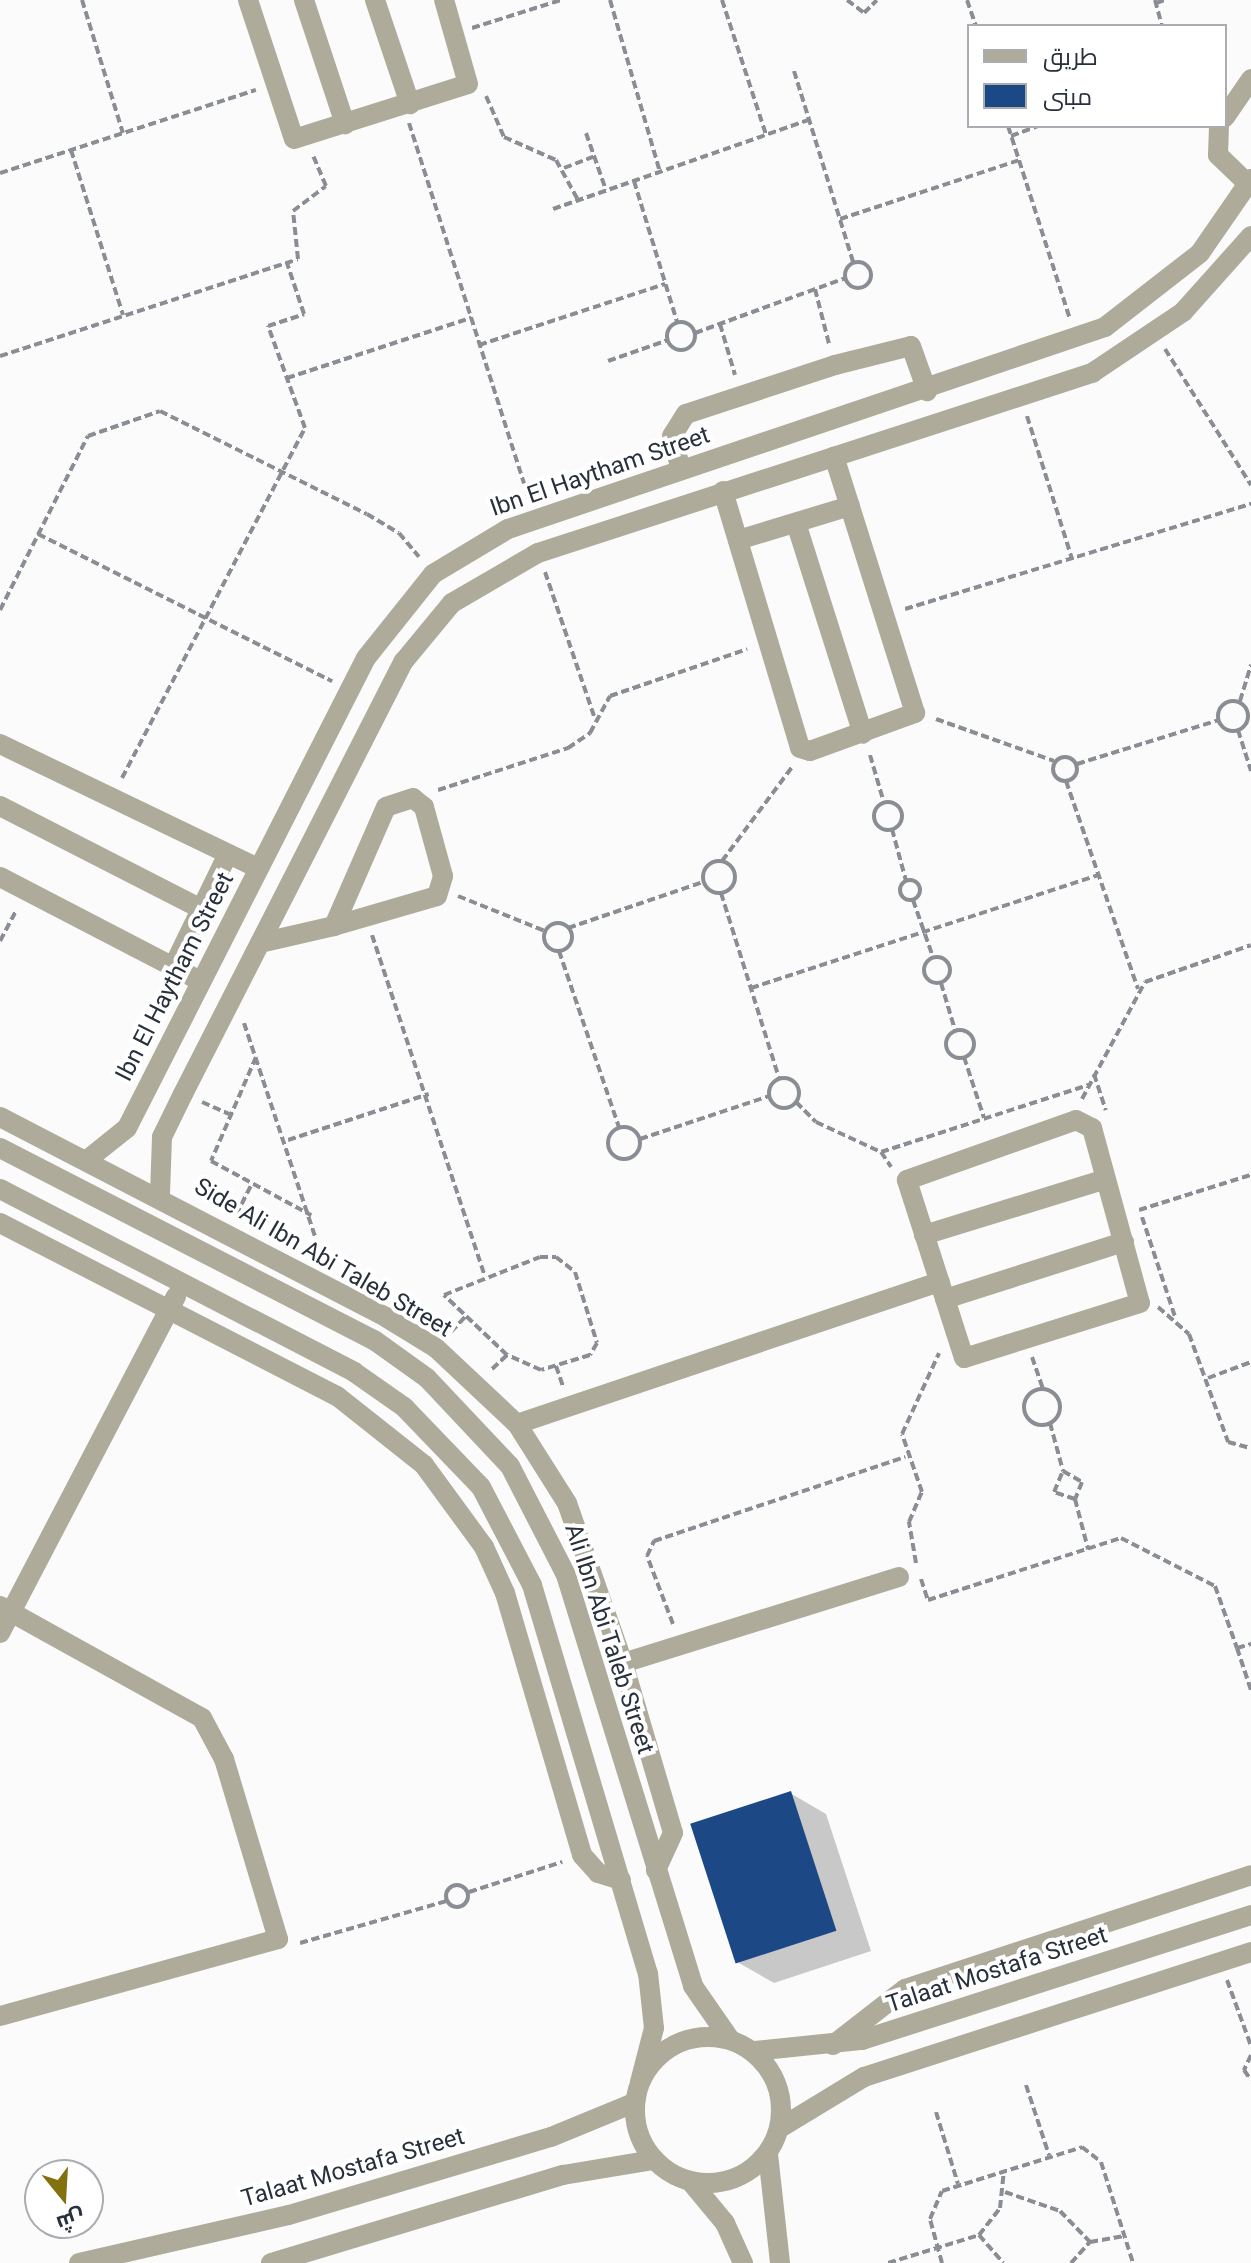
<!DOCTYPE html>
<html>
<head>
<meta charset="utf-8">
<style>
	body { margin:0 }
	#map { position:relative; width:1251px; height:2263px; overflow:hidden; background:#fbfbfb; font-family:Roboto,Cairo,sans-serif }
	div>[style] { position:absolute }
	[style*='--x'] { left:calc(var(--x)*1px); top:calc(var(--y)*1px); width:calc(var(--w)*1px); rotate:calc(var(--a)*1deg) }
	.shadow>* { inset:0; background:#0003 }
	.building>* { inset:0; background:#1d4886; transform-origin:0 0 }
	.path>* { height:4px; margin-top:-2px; transform-origin:0; background:repeating-linear-gradient(90deg,#8a8e94 0 8px,transparent 0 12px) }
	.path>.ring { margin:-2px; padding:0; box-sizing:content-box; background:none; border:4px solid #8a8e94; border-radius:50% }
	.minor>* { height:20px; margin:-10px; padding:0 10px; transform-origin:10px; border-radius:10px; background:#aeab9b }
	.minor>.ring { margin:-10px; padding:0; box-sizing:content-box; background:none; border:20px solid #aeab9b; border-radius:50% }
	span { translate:-50% -50%; white-space:nowrap; text-align:center; line-height:1.15; -webkit-text-stroke:8px #fff; paint-order:stroke }
	.street-label { font-size:24px; color:#28303c }
	.legend { position:absolute; left:967px; top:24px; width:260px; height:104px; box-sizing:border-box; background:#fff; border:2px solid #a9acb1; margin:0; padding:10px 14px; list-style:none; font-size:24px; color:#28303c }
	.legend li { display:flex; align-items:center; gap:16px; height:40px }
	.legend b { width:40px; border:2px solid #a9acb1 }
	.north { position:absolute; left:24px; top:2159px; width:80px; height:80px; box-sizing:border-box; background:#fff; border:2px solid #a9acb1; border-radius:50%; rotate:162deg; font-size:22px; font-weight:700; line-height:32px; text-align:center; color:#28303c }
	.north::after { content:''; display:block; margin:auto; width:28px; height:36px; background:#83700f; clip-path:polygon(50% 0,100% 100%,50% 72%,0 100%) }
</style>
</head>
<body>
<div id="map">
	<div class="shadow">
		<div style="clip-path:polygon(790px 1793px,826px 1814px,871px 1951px,774px 1983px,739px 1963px)"></div>
	</div>
	<div class="building">
		<div style="left:791px;top:1791px;width:147px;height:106px;rotate:72deg"></div>
	</div>
	<div class="path">
		<div style="--x:82;--y:0;--w:139;--a:72.9"></div>
		<div style="--x:610;--y:0;--w:179;--a:73.8"></div>
		<div style="--x:722;--y:0;--w:142;--a:71.9"></div>
		<div style="--x:847;--y:0;--w:21;--a:37"></div>
		<div style="--x:864;--y:13;--w:18;--a:-45"></div>
		<div style="--x:967;--y:0;--w:28;--a:71"></div>
		<div style="--x:1155;--y:0;--w:27;--a:75"></div>
		<div style="--x:1156;--y:3;--w:9;--a:-18"></div>
		<div style="--x:472;--y:28;--w:93;--a:-17.5"></div>
		<div style="--x:794;--y:71;--w:200;--a:72.8"></div>
		<div style="--x:486;--y:96;--w:45;--a:66.3"></div>
		<div style="--x:504;--y:137;--w:57;--a:23.9"></div>
		<div style="--x:556;--y:160;--w:46;--a:61.2"></div>
		<div style="--x:409;--y:123;--w:396;--a:72.3"></div>
		<div style="--x:1008;--y:126;--w:203;--a:72.2"></div>
		<div style="--x:586;--y:133;--w:60;--a:70.7"></div>
		<div style="--x:1011;--y:136;--w:30;--a:-20"></div>
		<div style="--x:71;--y:150;--w:173;--a:72.5"></div>
		<div style="--x:564;--y:168;--w:33;--a:-21"></div>
		<div style="--x:0;--y:173;--w:269;--a:-18"></div>
		<div style="--x:634;--y:181;--w:147;--a:73"></div>
		<div style="--x:553;--y:209;--w:270;--a:-19.2"></div>
		<div style="--x:840;--y:219;--w:188;--a:-18.2"></div>
		<div class="ring" style="left:845px;top:262px;width:22px;height:22px"></div>
		<div style="--x:815;--y:289;--w:57;--a:75.7"></div>
		<div class="ring" style="left:667px;top:322px;width:24px;height:24px"></div>
		<div style="--x:720;--y:324;--w:53;--a:73.6"></div>
		<div style="--x:695;--y:333;--w:160;--a:-20.1"></div>
		<div style="--x:479;--y:345;--w:196;--a:-18.2"></div>
		<div style="--x:1165;--y:349;--w:161;--a:57.7"></div>
		<div style="--x:0;--y:356;--w:313;--a:-18"></div>
		<div style="--x:298;--y:259;--w:48;--a:-95.9"></div>
		<div style="--x:293;--y:211;--w:41;--a:-37.1"></div>
		<div style="--x:326;--y:186;--w:33;--a:-113"></div>
		<div style="--x:608;--y:361;--w:64;--a:-19.3"></div>
		<div style="--x:287;--y:378;--w:194;--a:-18.1"></div>
		<div style="--x:1027;--y:416;--w:150;--a:72.5"></div>
		<div style="--x:38;--y:534;--w:329;--a:26.6"></div>
		<div style="--x:545;--y:572;--w:155;--a:71.2"></div>
		<div style="--x:905;--y:609;--w:362;--a:-16.9"></div>
		<div style="--x:0;--y:610;--w:195;--a:-63.2"></div>
		<div style="--x:88;--y:436;--w:76;--a:-19.1"></div>
		<div style="--x:160;--y:411;--w:231;--a:26.5"></div>
		<div style="--x:367;--y:514;--w:37;--a:31"></div>
		<div style="--x:399;--y:533;--w:31;--a:50"></div>
		<div style="--x:1240;--y:701;--w:38;--a:-73"></div>
		<div class="ring" style="left:1218px;top:701px;width:26px;height:26px"></div>
		<div style="--x:936;--y:719;--w:125;--a:19.6"></div>
		<div style="--x:1238;--y:730;--w:43;--a:72.4"></div>
		<div style="--x:870;--y:755;--w:50;--a:73.7"></div>
		<div class="ring" style="left:1053px;top:757px;width:20px;height:20px"></div>
		<div style="--x:1077;--y:764;--w:149;--a:-17.2"></div>
		<div style="--x:122;--y:778;--w:395;--a:-62.4"></div>
		<div style="--x:305;--y:428;--w:109;--a:-109.9"></div>
		<div style="--x:268;--y:326;--w:38;--a:-18"></div>
		<div style="--x:304;--y:314;--w:54;--a:-108.4"></div>
		<div style="--x:1066;--y:781;--w:220;--a:70.9"></div>
		<div style="--x:438;--y:790;--w:137;--a:-17.9"></div>
		<div style="--x:568;--y:748;--w:27;--a:-34"></div>
		<div style="--x:590;--y:733;--w:42;--a:-61.6"></div>
		<div style="--x:610;--y:696;--w:145;--a:-18.9"></div>
		<div class="ring" style="left:874px;top:802px;width:24px;height:24px"></div>
		<div style="--x:892;--y:829;--w:54;--a:74.9"></div>
		<div style="--x:722;--y:861;--w:117;--a:-53.3"></div>
		<div class="ring" style="left:703px;top:861px;width:28px;height:28px"></div>
		<div class="ring" style="left:900px;top:880px;width:16px;height:16px"></div>
		<div style="--x:721;--y:893;--w:194;--a:72.6"></div>
		<div style="--x:458;--y:896;--w:94;--a:21.9"></div>
		<div style="--x:913;--y:900;--w:60;--a:70.7"></div>
		<div class="ring" style="left:544px;top:923px;width:24px;height:24px"></div>
		<div style="--x:568;--y:928;--w:143;--a:-18.8"></div>
		<div style="--x:372;--y:935;--w:360;--a:71.7"></div>
		<div style="--x:0;--y:941;--w:34;--a:-62"></div>
		<div style="--x:559;--y:951;--w:186;--a:71.2"></div>
		<div class="ring" style="left:924px;top:957px;width:22px;height:22px"></div>
		<div style="--x:941;--y:983;--w:49;--a:73.4"></div>
		<div style="--x:751;--y:988;--w:365;--a:-18"></div>
		<div style="--x:244;--y:1023;--w:251;--a:71.6"></div>
		<div class="ring" style="left:946px;top:1030px;width:24px;height:24px"></div>
		<div style="--x:256;--y:1057;--w:113;--a:113.4"></div>
		<div style="--x:211;--y:1161;--w:114;--a:28.4"></div>
		<div style="--x:964;--y:1057;--w:64;--a:71.8"></div>
		<div style="--x:1094;--y:1074;--w:38;--a:72"></div>
		<div class="ring" style="left:769px;top:1078px;width:26px;height:26px"></div>
		<div style="--x:1082;--y:1099;--w:133;--a:-61.7"></div>
		<div style="--x:1145;--y:982;--w:112;--a:-19.2"></div>
		<div style="--x:202;--y:1102;--w:30;--a:24"></div>
		<div style="--x:796;--y:1102;--w:28;--a:45"></div>
		<div style="--x:816;--y:1122;--w:72;--a:24.8"></div>
		<div style="--x:881;--y:1152;--w:18;--a:56"></div>
		<div class="ring" style="left:608px;top:1127px;width:28px;height:28px"></div>
		<div style="--x:640;--y:1139;--w:136;--a:-18.4"></div>
		<div style="--x:288;--y:1140;--w:148;--a:-18.1"></div>
		<div style="--x:881;--y:1152;--w:218;--a:-17.9"></div>
		<div style="--x:1139;--y:1210;--w:117;--a:-17.4"></div>
		<div style="--x:236;--y:1215;--w:34;--a:-63"></div>
		<div style="--x:1142;--y:1217;--w:105;--a:71.7"></div>
		<div style="--x:540;--y:1257;--w:16;--a:0"></div>
		<div style="--x:556;--y:1257;--w:24;--a:38"></div>
		<div style="--x:575;--y:1272;--w:74;--a:72.8"></div>
		<div style="--x:597;--y:1343;--w:14;--a:120"></div>
		<div style="--x:590;--y:1355;--w:51;--a:163"></div>
		<div style="--x:541;--y:1370;--w:37;--a:-156"></div>
		<div style="--x:507;--y:1355;--w:87;--a:-136.4"></div>
		<div style="--x:444;--y:1295;--w:103;--a:-21.6"></div>
		<div style="--x:1158;--y:1307;--w:41;--a:41.1"></div>
		<div style="--x:1189;--y:1334;--w:115;--a:70.1"></div>
		<div style="--x:1228;--y:1442;--w:24;--a:15"></div>
		<div style="--x:451;--y:1332;--w:22;--a:-47"></div>
		<div style="--x:1032;--y:1357;--w:34;--a:71"></div>
		<div style="--x:556;--y:1366;--w:21;--a:71"></div>
		<div style="--x:492;--y:1369;--w:21;--a:-43"></div>
		<div style="--x:1208;--y:1378;--w:46;--a:-20.4"></div>
		<div class="ring" style="left:1024px;top:1389px;width:32px;height:32px"></div>
		<div style="--x:1050;--y:1423;--w:50;--a:74.8"></div>
		<div style="--x:1075;--y:1499;--w:22;--a:-162"></div>
		<div style="--x:1054;--y:1492;--w:23;--a:-67"></div>
		<div style="--x:1063;--y:1471;--w:22;--a:30"></div>
		<div style="--x:1082;--y:1482;--w:18;--a:112"></div>
		<div style="--x:1075;--y:1499;--w:52;--a:75.4"></div>
		<div style="--x:916;--y:1563;--w:42;--a:-99.7"></div>
		<div style="--x:909;--y:1522;--w:33;--a:-67"></div>
		<div style="--x:922;--y:1492;--w:61;--a:-109"></div>
		<div style="--x:902;--y:1434;--w:89;--a:-65.4"></div>
		<div style="--x:921;--y:1579;--w:22;--a:72"></div>
		<div style="--x:928;--y:1600;--w:203;--a:-17.8"></div>
		<div style="--x:1121;--y:1538;--w:106;--a:27.1"></div>
		<div style="--x:1215;--y:1586;--w:66;--a:70.5"></div>
		<div style="--x:1237;--y:1648;--w:15;--a:-16"></div>
		<div style="--x:673;--y:1624;--w:73;--a:-110.9"></div>
		<div style="--x:647;--y:1556;--w:17;--a:-65"></div>
		<div style="--x:654;--y:1541;--w:265;--a:-18.5"></div>
		<div style="--x:1237;--y:1648;--w:44;--a:71.6"></div>
		<div class="ring" style="left:446px;top:1885px;width:18px;height:18px"></div>
		<div style="--x:469;--y:1892;--w:98;--a:-17.9"></div>
		<div style="--x:300;--y:1943;--w:152;--a:-16"></div>
		<div style="--x:1227;--y:1980;--w:70;--a:70"></div>
		<div style="--x:1251;--y:2055;--w:17;--a:115"></div>
		<div style="--x:1244;--y:2070;--w:12;--a:55"></div>
		<div style="--x:1026;--y:2085;--w:74;--a:71.8"></div>
		<div style="--x:936;--y:2112;--w:75;--a:73"></div>
		<div style="--x:1005;--y:2192;--w:58;--a:19.1"></div>
		<div style="--x:1060;--y:2211;--w:43;--a:45.9"></div>
		<div style="--x:979;--y:2235;--w:37;--a:49"></div>
		<div style="--x:888;--y:2263;--w:95;--a:-17.1"></div>
		<div style="--x:979;--y:2235;--w:34;--a:-52"></div>
		<div style="--x:1000;--y:2208;--w:38;--a:-84"></div>
		<div style="--x:942;--y:2263;--w:46;--a:-105.3"></div>
		<div style="--x:930;--y:2219;--w:30;--a:-67"></div>
		<div style="--x:942;--y:2191;--w:147;--a:-17.4"></div>
		<div style="--x:1082;--y:2147;--w:24;--a:38"></div>
		<div style="--x:1101;--y:2162;--w:106;--a:72.4"></div>
		<div style="--x:1071;--y:2263;--w:28;--a:-48"></div>
		<div style="--x:1090;--y:2242;--w:36;--a:-10"></div>
	</div>
	<div class="minor">
		<div style="--x:248;--y:0;--w:146;--a:71.7"></div>
		<div style="--x:294;--y:139;--w:182;--a:-17.5"></div>
		<div style="--x:468;--y:84;--w:87;--a:-105.9"></div>
		<div style="--x:304;--y:0;--w:131;--a:71.7"></div>
		<div style="--x:375;--y:0;--w:110;--a:71.4"></div>
		<div style="--x:1225;--y:117;--w:46;--a:-55.6"></div>
		<div style="--x:1219;--y:126;--w:29;--a:92"></div>
		<div style="--x:1218;--y:155;--w:42;--a:44"></div>
		<div style="--x:681;--y:470;--w:35;--a:-105"></div>
		<div style="--x:672;--y:436;--w:26;--a:-58"></div>
		<div style="--x:686;--y:414;--w:157;--a:-18.2"></div>
		<div style="--x:835;--y:365;--w:78;--a:-14"></div>
		<div style="--x:911;--y:346;--w:48;--a:70.4"></div>
		<div style="--x:723;--y:491;--w:268;--a:73.3"></div>
		<div style="--x:800;--y:748;--w:10;--a:17"></div>
		<div style="--x:810;--y:751;--w:112;--a:-19.9"></div>
		<div style="--x:915;--y:713;--w:269;--a:-107.5"></div>
		<div style="--x:796;--y:523;--w:221;--a:72.4"></div>
		<div style="--x:738;--y:540;--w:117;--a:-16.9"></div>
		<div style="--x:0;--y:744;--w:286;--a:25.7"></div>
		<div style="--x:0;--y:806;--w:226;--a:27.1"></div>
		<div style="--x:0;--y:877;--w:226;--a:27.4"></div>
		<div style="--x:260;--y:943;--w:76;--a:-12.9"></div>
		<div style="--x:334;--y:926;--w:107;--a:-16.2"></div>
		<div style="--x:437;--y:896;--w:21;--a:-73"></div>
		<div style="--x:443;--y:876;--w:72;--a:-105.4"></div>
		<div style="--x:424;--y:807;--w:14;--a:-141"></div>
		<div style="--x:413;--y:798;--w:28;--a:162"></div>
		<div style="--x:386;--y:807;--w:130;--a:113.6"></div>
		<div style="--x:174;--y:965;--w:123;--a:-64.1"></div>
		<div style="--x:0;--y:1117;--w:436;--a:27.4"></div>
		<div style="--x:387;--y:1318;--w:57;--a:31.5"></div>
		<div style="--x:436;--y:1348;--w:111;--a:43.2"></div>
		<div style="--x:517;--y:1424;--w:93;--a:57.7"></div>
		<div style="--x:567;--y:1503;--w:170;--a:70.7"></div>
		<div style="--x:623;--y:1663;--w:177;--a:73.6"></div>
		<div style="--x:673;--y:1833;--w:41;--a:114.7"></div>
		<div style="--x:1076;--y:1120;--w:18;--a:27"></div>
		<div style="--x:1092;--y:1128;--w:181;--a:74.7"></div>
		<div style="--x:1140;--y:1303;--w:184;--a:162.6"></div>
		<div style="--x:964;--y:1358;--w:187;--a:-107.8"></div>
		<div style="--x:907;--y:1180;--w:179;--a:-19.5"></div>
		<div style="--x:0;--y:1148;--w:420;--a:27.2"></div>
		<div style="--x:374;--y:1340;--w:65;--a:35.6"></div>
		<div style="--x:427;--y:1378;--w:121;--a:46.7"></div>
		<div style="--x:510;--y:1466;--w:123;--a:62.8"></div>
		<div style="--x:566;--y:1575;--w:430;--a:72.8"></div>
		<div style="--x:693;--y:1986;--w:63;--a:55.3"></div>
		<div style="--x:87;--y:1160;--w:51;--a:-38.7"></div>
		<div style="--x:127;--y:1128;--w:527;--a:-63.05"></div>
		<div style="--x:366;--y:658;--w:107;--a:-51.4"></div>
		<div style="--x:433;--y:574;--w:87;--a:-31"></div>
		<div style="--x:508;--y:529;--w:630;--a:-18.69"></div>
		<div style="--x:1105;--y:327;--w:120;--a:-37.9"></div>
		<div style="--x:1200;--y:253;--w:90;--a:-55.4"></div>
		<div style="--x:0;--y:1189;--w:399;--a:27.3"></div>
		<div style="--x:354;--y:1372;--w:61;--a:35"></div>
		<div style="--x:404;--y:1407;--w:111;--a:46.1"></div>
		<div style="--x:481;--y:1487;--w:110;--a:62.5"></div>
		<div style="--x:532;--y:1585;--w:405;--a:73.4"></div>
		<div style="--x:648;--y:1973;--w:55;--a:83.8"></div>
		<div style="--x:654;--y:2028;--w:56;--a:104.5"></div>
		<div style="--x:160;--y:1194;--w:57;--a:-88"></div>
		<div style="--x:162;--y:1137;--w:48;--a:-64"></div>
		<div style="--x:183;--y:1094;--w:486;--a:-63"></div>
		<div style="--x:404;--y:661;--w:75;--a:-50.4"></div>
		<div style="--x:452;--y:603;--w:99;--a:-30.2"></div>
		<div style="--x:538;--y:553;--w:583;--a:-18"></div>
		<div style="--x:1092;--y:373;--w:110;--a:-33.8"></div>
		<div style="--x:1183;--y:312;--w:102;--a:-48.2"></div>
		<div style="--x:0;--y:1223;--w:379;--a:27.2"></div>
		<div style="--x:337;--y:1396;--w:111;--a:38.4"></div>
		<div style="--x:424;--y:1465;--w:102;--a:53.8"></div>
		<div style="--x:484;--y:1547;--w:51;--a:65.5"></div>
		<div style="--x:505;--y:1593;--w:273;--a:73.6"></div>
		<div style="--x:582;--y:1855;--w:24;--a:48"></div>
		<div style="--x:598;--y:1873;--w:24;--a:17"></div>
		<div style="--x:924;--y:1235;--w:190;--a:-17.1"></div>
		<div style="--x:945;--y:1299;--w:188;--a:-17.7"></div>
		<div style="--x:517;--y:1424;--w:446;--a:-18.6"></div>
		<div style="--x:0;--y:1606;--w:231;--a:29"></div>
		<div style="--x:202;--y:1718;--w:47;--a:61.8"></div>
		<div style="--x:224;--y:1759;--w:188;--a:73.3"></div>
		<div style="--x:278;--y:1939;--w:288;--a:164.5"></div>
		<div style="--x:0;--y:1633;--w:380;--a:-62.4"></div>
		<div style="--x:623;--y:1663;--w:289;--a:-17.3"></div>
		<div class="ring" style="left:635px;top:2037px;width:126px;height:126px"></div>
		<div style="--x:833;--y:2045;--w:91;--a:-37.9"></div>
		<div style="--x:905;--y:1989;--w:364;--a:-18.2"></div>
		<div style="--x:755;--y:2051;--w:108;--a:-5.9"></div>
		<div style="--x:862;--y:2040;--w:409;--a:-17.8"></div>
		<div style="--x:780;--y:2128;--w:98;--a:-31.3"></div>
		<div style="--x:864;--y:2077;--w:407;--a:-17.9"></div>
		<div style="--x:768;--y:2154;--w:110;--a:83.7"></div>
		<div style="--x:691;--y:2182;--w:53;--a:50.3"></div>
		<div style="--x:725;--y:2223;--w:44;--a:65.8"></div>
		<div style="--x:79;--y:2263;--w:215;--a:-12.9"></div>
		<div style="--x:289;--y:2215;--w:273;--a:-16.6"></div>
		<div style="--x:551;--y:2137;--w:90;--a:-22.3"></div>
		<div style="--x:271;--y:2263;--w:305;--a:-16.8"></div>
		<div style="--x:563;--y:2175;--w:92;--a:-9.4"></div>
	</div>
	<div class="street-label">
		<span style="left:600px;top:472px;rotate:-19deg">Ibn El Haytham Street</span>
		<span style="left:175px;top:977px;rotate:-63deg">Ibn El Haytham Street</span>
		<span style="left:323px;top:1258px;rotate:30deg">Side Ali Ibn Abi Taleb Street</span>
		<span style="left:609px;top:1639px;rotate:72deg">Ali Ibn Abi Taleb Street</span>
		<span style="left:997px;top:1970px;rotate:-18deg">Talaat Mostafa Street</span>
		<span style="left:353px;top:2168px;rotate:-16deg">Talaat Mostafa Street</span>
	</div>
	<ul class="legend">
	<li><b style="height:10px;background:#aeab9b"></b>طريق</li>
	<li><b style="height:22px;background:#1d4886"></b>مبنى</li>
	</ul>
	<div class="north">ش</div>
</div>
</body>
</html>
